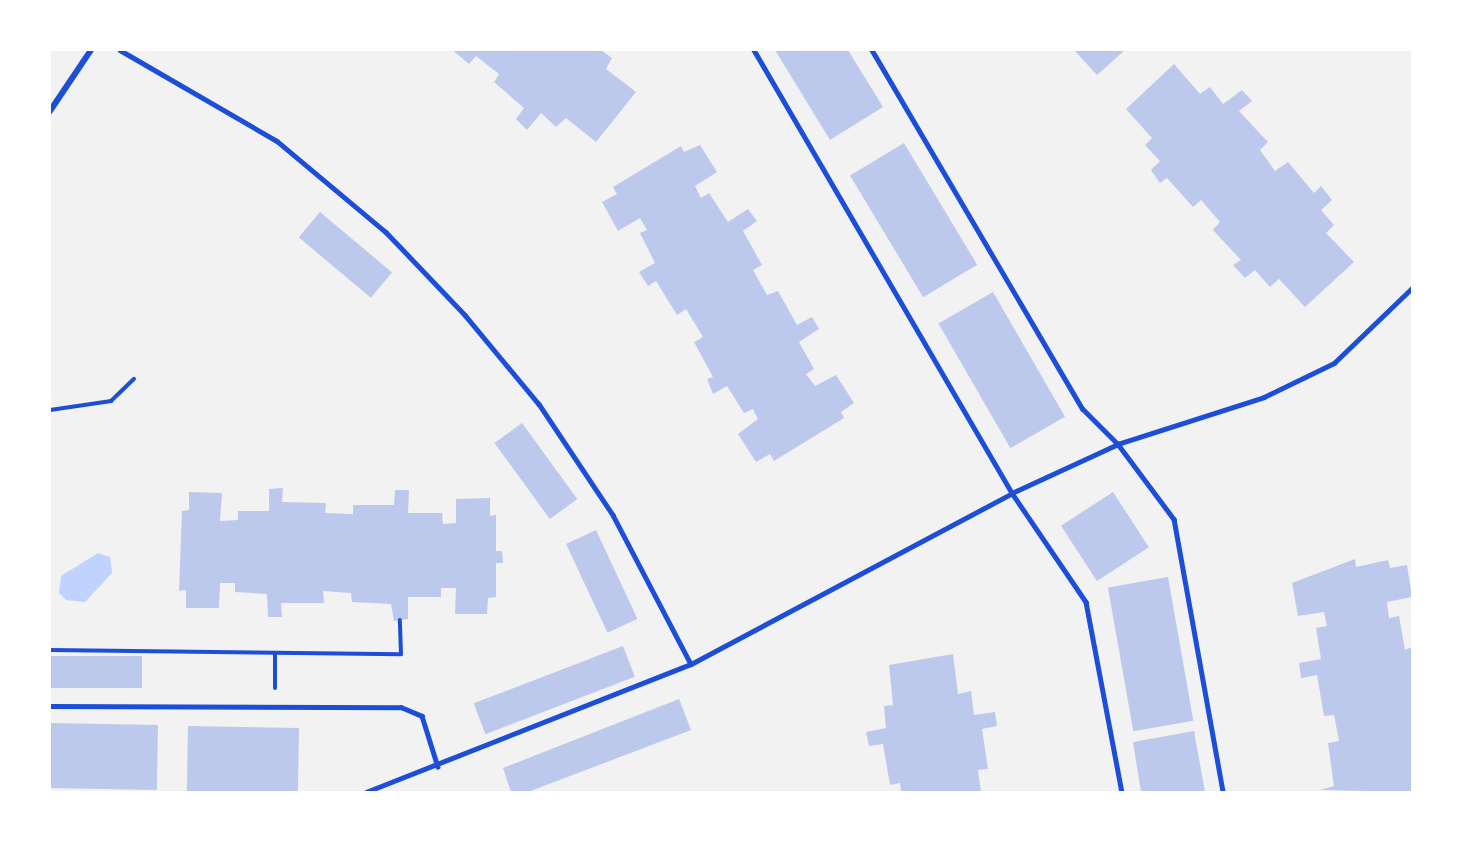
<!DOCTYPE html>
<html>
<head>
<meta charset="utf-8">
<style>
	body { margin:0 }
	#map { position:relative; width:1462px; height:842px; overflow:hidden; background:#f2f2f2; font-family:"Zilla Slab",serif }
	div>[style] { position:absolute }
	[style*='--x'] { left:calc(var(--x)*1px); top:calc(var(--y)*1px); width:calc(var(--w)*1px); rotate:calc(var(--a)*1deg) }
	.water>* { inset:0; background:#bfd3fe }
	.building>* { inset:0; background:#bdc9ec; transform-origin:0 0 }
	.path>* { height:4px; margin:-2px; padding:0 2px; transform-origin:2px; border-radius:2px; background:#1d4ed8 }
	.service>* { height:4.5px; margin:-2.25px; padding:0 2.25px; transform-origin:2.25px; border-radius:2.25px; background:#1d4ed8 }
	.minor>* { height:6px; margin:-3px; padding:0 3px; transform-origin:3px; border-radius:3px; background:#1d4ed8 }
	span { translate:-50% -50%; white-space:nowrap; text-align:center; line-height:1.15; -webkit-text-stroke:5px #fff; paint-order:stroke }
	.frame { position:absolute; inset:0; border:51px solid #fff; pointer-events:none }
</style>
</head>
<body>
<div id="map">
	<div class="water">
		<div style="clip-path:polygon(98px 553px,110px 557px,112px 573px,85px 602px,66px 600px,59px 593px,61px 576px)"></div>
	</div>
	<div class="building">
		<div style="clip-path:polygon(452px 50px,601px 50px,612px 58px,606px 69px,636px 92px,596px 142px,566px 118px,556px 127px,541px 113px,527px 130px,516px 119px,524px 108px,494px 82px,499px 74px,476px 56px,469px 64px)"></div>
		<div style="clip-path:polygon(775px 50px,848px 50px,883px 107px,830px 140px)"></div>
		<div style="clip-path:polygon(1074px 50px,1125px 50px,1097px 75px)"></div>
		<div style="clip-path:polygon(1174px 64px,1200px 94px,1210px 87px,1223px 104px,1242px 90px,1252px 101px,1239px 111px,1268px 142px,1260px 150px,1275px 171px,1288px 162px,1314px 193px,1321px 186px,1332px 200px,1321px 210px,1334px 225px,1326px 233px,1354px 262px,1305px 307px,1279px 279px,1270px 287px,1255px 270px,1245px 278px,1233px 265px,1241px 260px,1213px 230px,1220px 222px,1201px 200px,1193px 207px,1167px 178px,1160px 183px,1151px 170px,1160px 161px,1145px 145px,1152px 138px,1126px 109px)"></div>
		<div style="left:904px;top:143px;width:142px;height:63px;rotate:59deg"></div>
		<div style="clip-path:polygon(700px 145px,717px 172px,695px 186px,701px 198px,709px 193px,728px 222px,748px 209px,757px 221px,743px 231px,762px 265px,753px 270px,767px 295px,778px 291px,797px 325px,812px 317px,819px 329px,799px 342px,814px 369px,806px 374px,815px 386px,836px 375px,854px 403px,841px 412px,844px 418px,774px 461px,770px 454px,756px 462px,738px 434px,758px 419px,753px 409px,744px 413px,727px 386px,713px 394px,707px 379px,713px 377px,694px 342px,703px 337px,686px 309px,677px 315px,656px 281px,648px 286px,639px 272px,655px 263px,640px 233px,647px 230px,640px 218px,618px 231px,602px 202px,617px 194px,613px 187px,681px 146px,684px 152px)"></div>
		<div style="left:320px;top:212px;width:94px;height:33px;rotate:40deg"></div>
		<div style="left:993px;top:292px;width:144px;height:63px;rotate:60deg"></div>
		<div style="left:522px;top:423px;width:94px;height:34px;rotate:54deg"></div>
		<div style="clip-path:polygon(283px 488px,282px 502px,326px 503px,325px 513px,353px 514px,353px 505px,394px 505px,395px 490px,409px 490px,408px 513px,442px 513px,443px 524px,456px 523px,456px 499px,490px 498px,490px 516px,496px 515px,496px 551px,502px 551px,503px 563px,496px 563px,496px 597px,488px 598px,487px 614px,455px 614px,456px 588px,441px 588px,441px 597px,408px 597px,408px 619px,394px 621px,391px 604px,352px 602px,351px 593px,323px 591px,324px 603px,281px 603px,282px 617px,268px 617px,267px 594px,235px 592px,235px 583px,220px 583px,219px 608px,186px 608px,186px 590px,179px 591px,182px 511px,189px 510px,189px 492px,222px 493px,220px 521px,238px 520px,238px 511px,269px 511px,269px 489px)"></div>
		<div style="left:1113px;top:492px;width:66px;height:62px;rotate:57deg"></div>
		<div style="left:596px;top:530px;width:98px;height:33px;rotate:65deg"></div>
		<div style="clip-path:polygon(1355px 559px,1356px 567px,1388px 560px,1390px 568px,1407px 565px,1412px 597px,1387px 602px,1389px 618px,1399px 616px,1405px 650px,1412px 647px,1412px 792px,1320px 790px,1334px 786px,1328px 743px,1339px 741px,1334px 715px,1324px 716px,1317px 675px,1301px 678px,1299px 663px,1321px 659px,1316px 628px,1327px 626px,1324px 612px,1298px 616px,1292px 583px)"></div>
		<div style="left:1168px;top:577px;width:146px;height:61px;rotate:80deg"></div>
		<div style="left:623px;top:646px;width:33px;height:160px;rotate:69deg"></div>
		<div style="clip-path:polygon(953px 654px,958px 694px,971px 691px,974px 715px,995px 712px,997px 726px,982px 729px,988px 769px,978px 770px,981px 792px,901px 792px,900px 783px,890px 785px,883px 744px,869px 746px,866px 732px,886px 728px,884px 706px,893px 705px,889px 665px)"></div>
		<div style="left:50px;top:656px;width:92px;height:32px"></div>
		<div style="clip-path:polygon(679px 699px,691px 730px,528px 792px,511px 792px,503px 768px)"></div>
		<div style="left:158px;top:725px;width:65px;height:108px;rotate:91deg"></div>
		<div style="left:188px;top:726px;width:111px;height:65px;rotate:1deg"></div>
		<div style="clip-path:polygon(1194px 731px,1205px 792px,1141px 792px,1133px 742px)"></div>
	</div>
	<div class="path">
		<div style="--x:50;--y:410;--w:62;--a:-8.4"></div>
		<div style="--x:111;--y:401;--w:32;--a:-44"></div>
		<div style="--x:50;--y:650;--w:351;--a:0.7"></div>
		<div style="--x:401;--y:654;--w:34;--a:-92"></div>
		<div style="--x:275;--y:688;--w:35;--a:-90"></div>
	</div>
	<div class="service">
		<div style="--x:120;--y:50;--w:181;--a:30.1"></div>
		<div style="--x:277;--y:141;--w:142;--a:39.9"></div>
		<div style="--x:386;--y:232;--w:115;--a:46.4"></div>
		<div style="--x:465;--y:315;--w:116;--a:50.3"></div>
		<div style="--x:539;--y:404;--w:133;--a:56.3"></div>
		<div style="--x:613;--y:515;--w:168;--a:62.4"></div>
		<div style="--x:754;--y:50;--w:513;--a:59.78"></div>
		<div style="--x:1012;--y:493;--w:132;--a:55.8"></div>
		<div style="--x:1086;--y:602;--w:193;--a:79.3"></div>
		<div style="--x:872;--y:50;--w:416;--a:59.6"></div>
		<div style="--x:1083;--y:409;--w:49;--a:45"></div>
		<div style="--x:1118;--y:444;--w:94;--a:53.3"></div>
		<div style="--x:1174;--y:519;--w:277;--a:79.8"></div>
		<div style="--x:50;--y:706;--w:351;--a:0.2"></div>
		<div style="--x:401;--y:707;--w:23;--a:23"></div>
		<div style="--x:422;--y:716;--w:53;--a:72.6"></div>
		<div style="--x:366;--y:792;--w:349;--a:-21.5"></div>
		<div style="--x:691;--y:664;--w:364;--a:-28"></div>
		<div style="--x:1012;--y:493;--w:117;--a:-24.8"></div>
		<div style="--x:1118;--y:444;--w:153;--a:-17.8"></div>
		<div style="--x:1264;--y:397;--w:78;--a:-25.9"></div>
		<div style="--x:1334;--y:363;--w:108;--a:-43.9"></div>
	</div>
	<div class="minor">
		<div style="--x:50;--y:111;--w:73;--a:-56.1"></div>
	</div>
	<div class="frame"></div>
</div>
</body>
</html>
